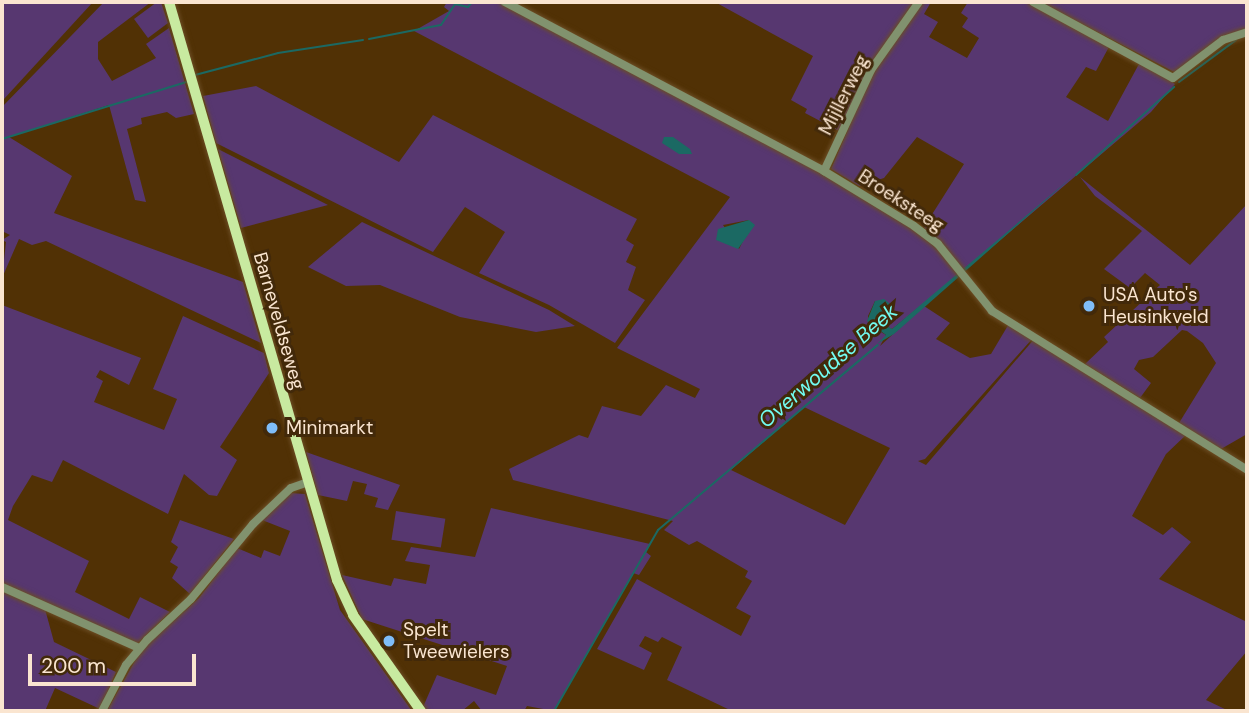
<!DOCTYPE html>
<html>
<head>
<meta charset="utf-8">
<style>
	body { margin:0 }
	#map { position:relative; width:1249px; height:713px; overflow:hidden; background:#513105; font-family:"DM Sans",sans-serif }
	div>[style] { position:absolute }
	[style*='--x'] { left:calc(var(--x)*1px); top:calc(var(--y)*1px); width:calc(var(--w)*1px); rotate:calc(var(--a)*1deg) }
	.green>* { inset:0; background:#573770; transform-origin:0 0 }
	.water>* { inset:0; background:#1b6963 }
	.stream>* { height:2px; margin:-1px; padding:0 1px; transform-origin:1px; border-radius:1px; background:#1b6963 }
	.roads { filter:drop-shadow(0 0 2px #6c4e25) drop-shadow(0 0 2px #6c4e25) }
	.minor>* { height:8px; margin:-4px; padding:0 4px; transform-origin:4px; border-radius:4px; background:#81926e }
	.major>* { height:10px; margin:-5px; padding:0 5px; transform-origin:5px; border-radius:5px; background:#c8eaa0 }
	.dots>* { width:19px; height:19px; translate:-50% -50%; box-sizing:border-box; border:4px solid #42290a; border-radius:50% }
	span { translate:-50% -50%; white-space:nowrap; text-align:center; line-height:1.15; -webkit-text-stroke:6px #42290a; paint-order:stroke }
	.street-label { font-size:19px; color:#fae5d0 }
	.poi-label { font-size:19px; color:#fae5d0 }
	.left { translate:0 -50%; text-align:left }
	.water-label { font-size:21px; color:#72fcf1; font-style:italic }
	.frame { position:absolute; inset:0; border:4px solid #fae5d0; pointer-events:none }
	.scale { position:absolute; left:28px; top:654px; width:168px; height:32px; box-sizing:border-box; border:4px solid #fae5d0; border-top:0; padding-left:9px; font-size:21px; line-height:24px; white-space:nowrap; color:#fae5d0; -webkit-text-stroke:5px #42290a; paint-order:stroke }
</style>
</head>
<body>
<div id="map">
	<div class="green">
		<div style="clip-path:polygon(93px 2px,4px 99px,2px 100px,2px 3px)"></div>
		<div style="clip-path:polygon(104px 2px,151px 2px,98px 42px,98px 59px,112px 81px,156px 58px,146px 44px,169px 28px,194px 114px,176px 118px,167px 112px,141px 118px,142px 124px,127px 129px,146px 202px,135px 200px,109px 105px,9px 137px,72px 176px,54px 213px,243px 282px,261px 343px,46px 241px,32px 245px,19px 239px,2px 278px,6px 242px,2px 240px,10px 235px,2px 231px,2px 107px)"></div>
		<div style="clip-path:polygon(157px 2px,161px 2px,168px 23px,148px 38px,134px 19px)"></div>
		<div style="clip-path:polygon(evenodd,447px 2px,498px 2px,797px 158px,931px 239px,961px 273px,892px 329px,887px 327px,890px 304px,875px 301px,868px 316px,869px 325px,886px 335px,880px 346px,924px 306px,950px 323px,936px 339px,970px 358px,991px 354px,1010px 322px,1033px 338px,925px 459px,918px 461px,926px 465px,1035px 338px,1186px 435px,1166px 454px,1132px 516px,1163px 535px,1172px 527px,1191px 542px,1159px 579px,1247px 622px,1247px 651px,1206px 700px,1229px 711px,732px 711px,667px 680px,682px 647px,662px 637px,658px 642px,645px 636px,639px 646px,652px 653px,644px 670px,597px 649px,637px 579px,741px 636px,751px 616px,736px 608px,752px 581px,745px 577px,748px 571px,697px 541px,689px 545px,664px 530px,673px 521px,513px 480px,509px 469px,579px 435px,588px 438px,602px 406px,641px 416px,666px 385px,695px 398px,700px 389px,617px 348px,730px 197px,414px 31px,449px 11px,444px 7px,447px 2px,749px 220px,743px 241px,739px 249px,723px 225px,749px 220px,447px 2px,804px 407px,890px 448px,845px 525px,731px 470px,804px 407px)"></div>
		<div style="clip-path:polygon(715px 2px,917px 2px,868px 70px,841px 132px,805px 113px,807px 109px,791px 100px,813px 56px)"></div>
		<div style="clip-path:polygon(921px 2px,931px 2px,924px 14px,938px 22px,929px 37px,967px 58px,979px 38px,962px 27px,968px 18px,961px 13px,968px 2px,1030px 2px,1110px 45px,1096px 71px,1086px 67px,1066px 97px,1108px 121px,1139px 64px,1143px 62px,1175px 84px,1151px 112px,964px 271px,924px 227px,964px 164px,917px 137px,884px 178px,859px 186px,831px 169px,875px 67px)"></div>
		<div style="clip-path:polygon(1040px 2px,1247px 2px,1247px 29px,1231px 34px,1178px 74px)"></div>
		<div style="clip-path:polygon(256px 86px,399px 162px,433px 115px,637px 219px,626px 240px,634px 245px,626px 262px,636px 267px,628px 290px,645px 300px,615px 343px,549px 305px,479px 273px,505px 232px,465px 207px,433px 252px,216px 143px,203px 96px)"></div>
		<div style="clip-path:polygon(218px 149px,328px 205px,241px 228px)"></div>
		<div style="clip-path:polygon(1080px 177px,1190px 265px,1247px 204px,1247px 434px,1221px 449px,1179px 423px,1216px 363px,1203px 343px,1187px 331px,1182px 330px,1153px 357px,1139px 360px,1134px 369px,1151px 383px,1140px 398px,1085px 364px,1108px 342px,1104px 337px,1160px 285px,1145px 273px,1130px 288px,1104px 269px,1142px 231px,1095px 196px)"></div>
		<div style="clip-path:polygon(362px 222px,549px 310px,575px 326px,536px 332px,460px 317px,380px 285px,346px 286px,308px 267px)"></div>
		<div style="clip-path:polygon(2px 305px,141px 358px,129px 385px,100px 370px,96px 377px,103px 381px,94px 402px,164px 430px,177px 399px,153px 389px,183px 316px,264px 353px,269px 373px,220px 447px,237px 460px,217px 496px,209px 495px,184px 474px,168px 514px,63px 460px,52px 482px,32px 475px,13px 506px,8px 520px,89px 561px,75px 592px,129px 619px,140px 597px,170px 612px,136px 645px,2px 585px)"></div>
		<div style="clip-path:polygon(306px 452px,400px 485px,388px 510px,375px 507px,378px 498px,364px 494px,367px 484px,353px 481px,347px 501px,318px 495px)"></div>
		<div style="clip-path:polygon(291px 493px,305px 494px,340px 610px,412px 711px,108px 709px,141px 650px,199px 598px,237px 548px,261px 558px,264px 550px,280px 556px,290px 531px,262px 520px)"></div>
		<div style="clip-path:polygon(491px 508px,650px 544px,646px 552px,651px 556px,639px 575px,633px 573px,554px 711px,527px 706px,524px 711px,482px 711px,474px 701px,462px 711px,426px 711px,423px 707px,437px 675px,496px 695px,507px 666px,362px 619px,342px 575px,391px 586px,394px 578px,426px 584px,430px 565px,405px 561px,411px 547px,475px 557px)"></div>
		<div style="left:396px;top:511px;width:50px;height:29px;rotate:9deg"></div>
		<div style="clip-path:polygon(180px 520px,234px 539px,190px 594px,172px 578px,178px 567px,170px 562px,178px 547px,171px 542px)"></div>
		<div style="clip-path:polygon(2px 589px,45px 609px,54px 642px,116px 672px,100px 709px,55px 688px,45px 711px,2px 711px)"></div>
	</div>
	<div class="water">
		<div style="clip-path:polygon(673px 137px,690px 149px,692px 154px,679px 154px,662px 143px,664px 137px)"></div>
		<div style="clip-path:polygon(1078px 172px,894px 334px,877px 344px,886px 335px,867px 321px,875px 301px,884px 299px,890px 304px,887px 326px,892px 329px)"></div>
		<div style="clip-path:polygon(749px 220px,755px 225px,738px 249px,716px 240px,718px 229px)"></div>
	</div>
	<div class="stream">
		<div style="--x:369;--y:39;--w:73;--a:-11"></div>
		<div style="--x:441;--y:25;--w:25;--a:-56"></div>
		<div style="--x:455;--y:4;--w:13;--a:13"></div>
		<div style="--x:468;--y:7;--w:6;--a:-51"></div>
		<div style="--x:195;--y:75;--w:86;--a:-14.8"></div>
		<div style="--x:278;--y:53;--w:86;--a:-8.7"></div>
		<div style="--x:1179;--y:82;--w:71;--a:-36.4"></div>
		<div style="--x:2;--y:139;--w:193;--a:-17.2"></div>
		<div style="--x:1076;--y:175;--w:132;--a:-41.9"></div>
		<div style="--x:554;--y:711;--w:209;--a:-60.1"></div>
		<div style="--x:658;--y:530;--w:287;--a:-40.1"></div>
	</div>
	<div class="roads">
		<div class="minor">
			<div style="--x:505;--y:2;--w:361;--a:27.9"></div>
			<div style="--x:824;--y:171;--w:105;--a:31.4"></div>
			<div style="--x:914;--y:226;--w:30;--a:37"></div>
			<div style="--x:938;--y:244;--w:86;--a:51.1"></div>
			<div style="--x:992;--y:311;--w:301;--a:31.9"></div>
			<div style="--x:1033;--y:2;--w:159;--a:28.5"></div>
			<div style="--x:1173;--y:78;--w:63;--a:-37.2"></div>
			<div style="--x:1223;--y:40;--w:25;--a:-18"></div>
			<div style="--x:824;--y:171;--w:111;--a:-65"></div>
			<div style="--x:871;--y:70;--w:83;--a:-54.8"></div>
			<div style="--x:2;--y:587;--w:150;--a:24"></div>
			<div style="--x:102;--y:711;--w:52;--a:-62.4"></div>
			<div style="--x:126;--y:665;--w:33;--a:-50"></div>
			<div style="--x:147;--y:640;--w:60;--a:-43"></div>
			<div style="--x:191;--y:599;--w:97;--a:-50.4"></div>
			<div style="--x:253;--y:524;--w:52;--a:-43.5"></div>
			<div style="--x:291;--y:488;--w:18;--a:-19"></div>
		</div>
		<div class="major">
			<div style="--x:169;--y:2;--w:602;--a:73.79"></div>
			<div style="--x:337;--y:580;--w:38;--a:65"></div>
			<div style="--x:353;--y:615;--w:118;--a:54.7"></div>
		</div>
	</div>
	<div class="dots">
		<div style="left:1089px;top:306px;background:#7fbdf9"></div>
		<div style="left:272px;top:428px;background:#7fbdf9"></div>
		<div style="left:389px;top:641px;background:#7fbdf9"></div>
	</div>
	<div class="street-label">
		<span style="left:844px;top:95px;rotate:-63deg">Mijllerweg</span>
		<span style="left:901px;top:201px;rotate:33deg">Broeksteeg</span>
		<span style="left:279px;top:321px;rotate:74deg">Barneveldseweg</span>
	</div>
	<div class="poi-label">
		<span class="left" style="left:1103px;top:306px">USA Auto's<br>Heusinkveld</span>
		<span class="left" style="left:286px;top:428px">Minimarkt</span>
		<span class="left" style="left:403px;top:641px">Spelt<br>Tweewielers</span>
	</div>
	<div class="water-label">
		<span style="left:828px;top:366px;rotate:-41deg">Overwoudse Beek</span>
	</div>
	<div class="frame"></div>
	<div class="scale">200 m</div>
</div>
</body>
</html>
